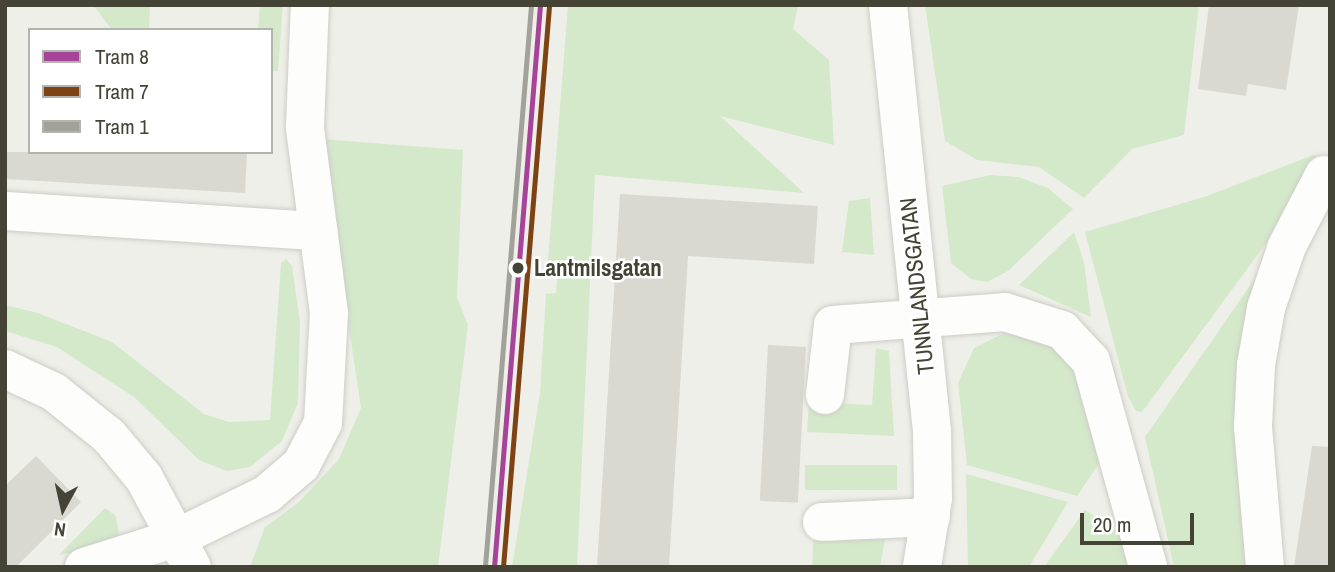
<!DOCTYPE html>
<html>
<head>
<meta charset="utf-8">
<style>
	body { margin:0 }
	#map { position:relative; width:1335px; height:572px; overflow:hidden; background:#efefe9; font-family:"Archivo Narrow",sans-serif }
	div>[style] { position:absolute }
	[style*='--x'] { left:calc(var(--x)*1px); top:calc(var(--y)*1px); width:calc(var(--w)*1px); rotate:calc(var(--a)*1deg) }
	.green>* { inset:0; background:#d4e9ca; transform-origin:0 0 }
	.building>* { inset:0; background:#d9d8d1; transform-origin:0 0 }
	.roads { filter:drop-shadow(0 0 2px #cdcdc7) drop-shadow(0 0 2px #cdcdc7) }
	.minor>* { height:38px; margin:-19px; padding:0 19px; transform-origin:19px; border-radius:19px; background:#fdfdfc }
	.tram-1>* { height:5px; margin:-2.5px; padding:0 2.5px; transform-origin:2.5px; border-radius:2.5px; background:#a54499 }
	.tram-2>* { height:5px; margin:-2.5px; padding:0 2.5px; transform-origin:2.5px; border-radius:2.5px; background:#7d4313 }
	.tram-3>* { height:5px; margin:-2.5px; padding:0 2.5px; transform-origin:2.5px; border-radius:2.5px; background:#a2a19a }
	.dots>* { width:19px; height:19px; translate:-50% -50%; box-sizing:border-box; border:4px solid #fff; border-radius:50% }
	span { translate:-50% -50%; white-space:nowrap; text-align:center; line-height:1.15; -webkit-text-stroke:5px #fff; paint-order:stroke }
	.stop-label { font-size:23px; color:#444335; font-weight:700 }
	.left { translate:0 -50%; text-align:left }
	.street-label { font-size:23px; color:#444335 }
	.frame { position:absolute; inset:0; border:7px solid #444335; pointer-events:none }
	.legend { position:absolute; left:28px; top:28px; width:245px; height:126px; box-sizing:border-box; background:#fff; border:2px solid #b4b4ae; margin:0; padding:9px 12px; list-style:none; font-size:21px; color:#444335 }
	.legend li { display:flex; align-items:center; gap:14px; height:35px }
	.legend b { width:35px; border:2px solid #b4b4ae }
	.north { position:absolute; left:28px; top:474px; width:70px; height:70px; -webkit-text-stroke:5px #fff; paint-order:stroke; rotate:188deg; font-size:19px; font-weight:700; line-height:28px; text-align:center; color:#444335 }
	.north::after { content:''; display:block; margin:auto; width:24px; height:32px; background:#444335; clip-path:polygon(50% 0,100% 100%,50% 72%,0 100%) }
	.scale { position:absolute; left:1080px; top:513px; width:114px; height:32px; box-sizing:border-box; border:4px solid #444335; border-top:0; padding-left:9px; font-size:21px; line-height:24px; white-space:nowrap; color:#444335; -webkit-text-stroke:5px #fff; paint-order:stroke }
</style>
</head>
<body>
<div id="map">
	<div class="green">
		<div style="clip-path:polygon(93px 5px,150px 5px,149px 30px,112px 30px)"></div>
		<div style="clip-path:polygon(260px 5px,283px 5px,278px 71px,271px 71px,271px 30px,258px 30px)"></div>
		<div style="clip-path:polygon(568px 5px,798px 5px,793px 29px,829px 60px,834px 145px,720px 116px,804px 193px,595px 175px,577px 567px,512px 567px,540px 393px,546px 294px,556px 293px,558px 264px,548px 260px)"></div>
		<div style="clip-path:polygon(925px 5px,1199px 5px,1184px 135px,1132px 149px,1084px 198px,1039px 167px,977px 160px,945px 141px)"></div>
		<div style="clip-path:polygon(321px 139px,463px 150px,457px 298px,468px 325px,438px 567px,250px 567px,265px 527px,299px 502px,339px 459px,361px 408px)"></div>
		<div style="clip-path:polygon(1313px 155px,1318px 158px,1289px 212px,1142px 412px,1136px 411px,1128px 397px,1085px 232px,1207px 196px)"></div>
		<div style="clip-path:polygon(991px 175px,1019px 177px,1048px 188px,1073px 209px,1008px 271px,987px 282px,971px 279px,951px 263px,942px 186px)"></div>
		<div style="clip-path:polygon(870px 198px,874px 255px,842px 252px,849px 201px)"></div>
		<div style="clip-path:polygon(1074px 232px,1084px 262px,1091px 317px,1019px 285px)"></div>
		<div style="clip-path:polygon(286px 259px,292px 266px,300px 322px,298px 403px,282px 441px,250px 467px,227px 471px,199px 460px,134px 397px,57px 347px,5px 331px,5px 305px,38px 313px,112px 342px,204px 414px,229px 422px,270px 420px,281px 263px)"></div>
		<div style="clip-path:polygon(1254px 280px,1264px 282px,1254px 567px,1174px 567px,1145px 437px)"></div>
		<div style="clip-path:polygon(1004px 333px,1050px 345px,1083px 378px,1100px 462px,1077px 496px,967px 465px,958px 383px,974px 348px)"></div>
		<div style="clip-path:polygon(876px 348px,889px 351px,894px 436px,807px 432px,809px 402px,872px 405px)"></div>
		<div style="left:805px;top:465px;width:92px;height:25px"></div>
		<div style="clip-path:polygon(966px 474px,1068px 502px,1029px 567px,968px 567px)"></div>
		<div style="clip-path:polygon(105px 508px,116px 516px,119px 535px,107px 545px,59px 555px)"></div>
		<div style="clip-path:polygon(1085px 510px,1121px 534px,1130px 567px,1044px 567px)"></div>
		<div style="clip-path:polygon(814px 530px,886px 534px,880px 567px,812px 567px)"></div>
	</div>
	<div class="building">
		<div style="clip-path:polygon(1209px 5px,1299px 5px,1286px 90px,1248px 84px,1246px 96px,1198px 89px)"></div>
		<div style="clip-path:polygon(5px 152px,247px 152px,245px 193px,5px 179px)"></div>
		<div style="clip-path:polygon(620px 194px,818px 206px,814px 264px,688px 256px,669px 567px,597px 567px)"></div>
		<div style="left:768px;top:345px;width:38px;height:156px;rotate:3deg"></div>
		<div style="clip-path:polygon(1312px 446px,1330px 447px,1330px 567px,1294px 567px)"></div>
		<div style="clip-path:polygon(36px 456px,81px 502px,16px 567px,5px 567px,5px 486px)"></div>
	</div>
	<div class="roads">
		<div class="minor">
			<div style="--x:888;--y:5;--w:429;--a:84.1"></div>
			<div style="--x:932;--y:432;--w:66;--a:89.1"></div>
			<div style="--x:933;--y:498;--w:70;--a:99.1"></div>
			<div style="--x:5;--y:211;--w:314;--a:3.7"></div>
			<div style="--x:5;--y:369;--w:54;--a:25.1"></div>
			<div style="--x:54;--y:392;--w:70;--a:38.7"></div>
			<div style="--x:109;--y:436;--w:55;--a:50.2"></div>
			<div style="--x:144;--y:478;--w:101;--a:61.7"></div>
			<div style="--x:825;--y:395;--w:70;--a:-83.5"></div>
			<div style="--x:833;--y:325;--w:172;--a:-4.3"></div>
			<div style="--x:1005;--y:312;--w:60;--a:17.5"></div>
			<div style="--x:1062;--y:330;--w:42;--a:46.9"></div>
			<div style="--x:1091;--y:361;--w:214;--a:74.5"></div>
			<div style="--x:822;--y:522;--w:109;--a:-2.6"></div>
			<div style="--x:84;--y:567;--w:100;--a:-17.5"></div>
			<div style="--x:179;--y:537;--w:98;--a:-26"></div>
			<div style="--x:267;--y:494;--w:45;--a:-40.5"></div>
			<div style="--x:301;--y:465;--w:47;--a:-62.4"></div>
			<div style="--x:323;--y:423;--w:110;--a:-86.9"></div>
			<div style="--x:329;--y:313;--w:188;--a:-97.4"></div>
			<div style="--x:305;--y:127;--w:122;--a:-87.7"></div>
			<div style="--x:1265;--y:567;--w:142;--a:-94.9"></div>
			<div style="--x:1253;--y:426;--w:61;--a:-87.2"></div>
			<div style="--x:1256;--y:365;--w:58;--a:-80"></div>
			<div style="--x:1266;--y:308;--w:65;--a:-71.3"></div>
			<div style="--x:1287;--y:246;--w:80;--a:-62.5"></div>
		</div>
	</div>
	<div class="tram-1">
		<div style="--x:494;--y:567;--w:564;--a:-85.32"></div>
	</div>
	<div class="tram-2">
		<div style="--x:503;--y:567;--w:563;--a:-85.31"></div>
	</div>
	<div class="tram-3">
		<div style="--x:485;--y:566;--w:563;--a:-85.31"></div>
	</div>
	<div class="dots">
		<div style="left:518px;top:268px;background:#444335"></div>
	</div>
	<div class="stop-label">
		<span class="left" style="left:534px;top:268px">Lantmilsgatan</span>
	</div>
	<div class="street-label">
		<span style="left:917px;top:286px;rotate:-96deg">TUNNLANDSGATAN</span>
	</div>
	<div class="frame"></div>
	<ul class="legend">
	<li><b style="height:9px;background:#a54499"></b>Tram 8</li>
	<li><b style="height:9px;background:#7d4313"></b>Tram 7</li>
	<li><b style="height:9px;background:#a2a19a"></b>Tram 1</li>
	</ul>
	<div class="north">N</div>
	<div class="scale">20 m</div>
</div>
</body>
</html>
